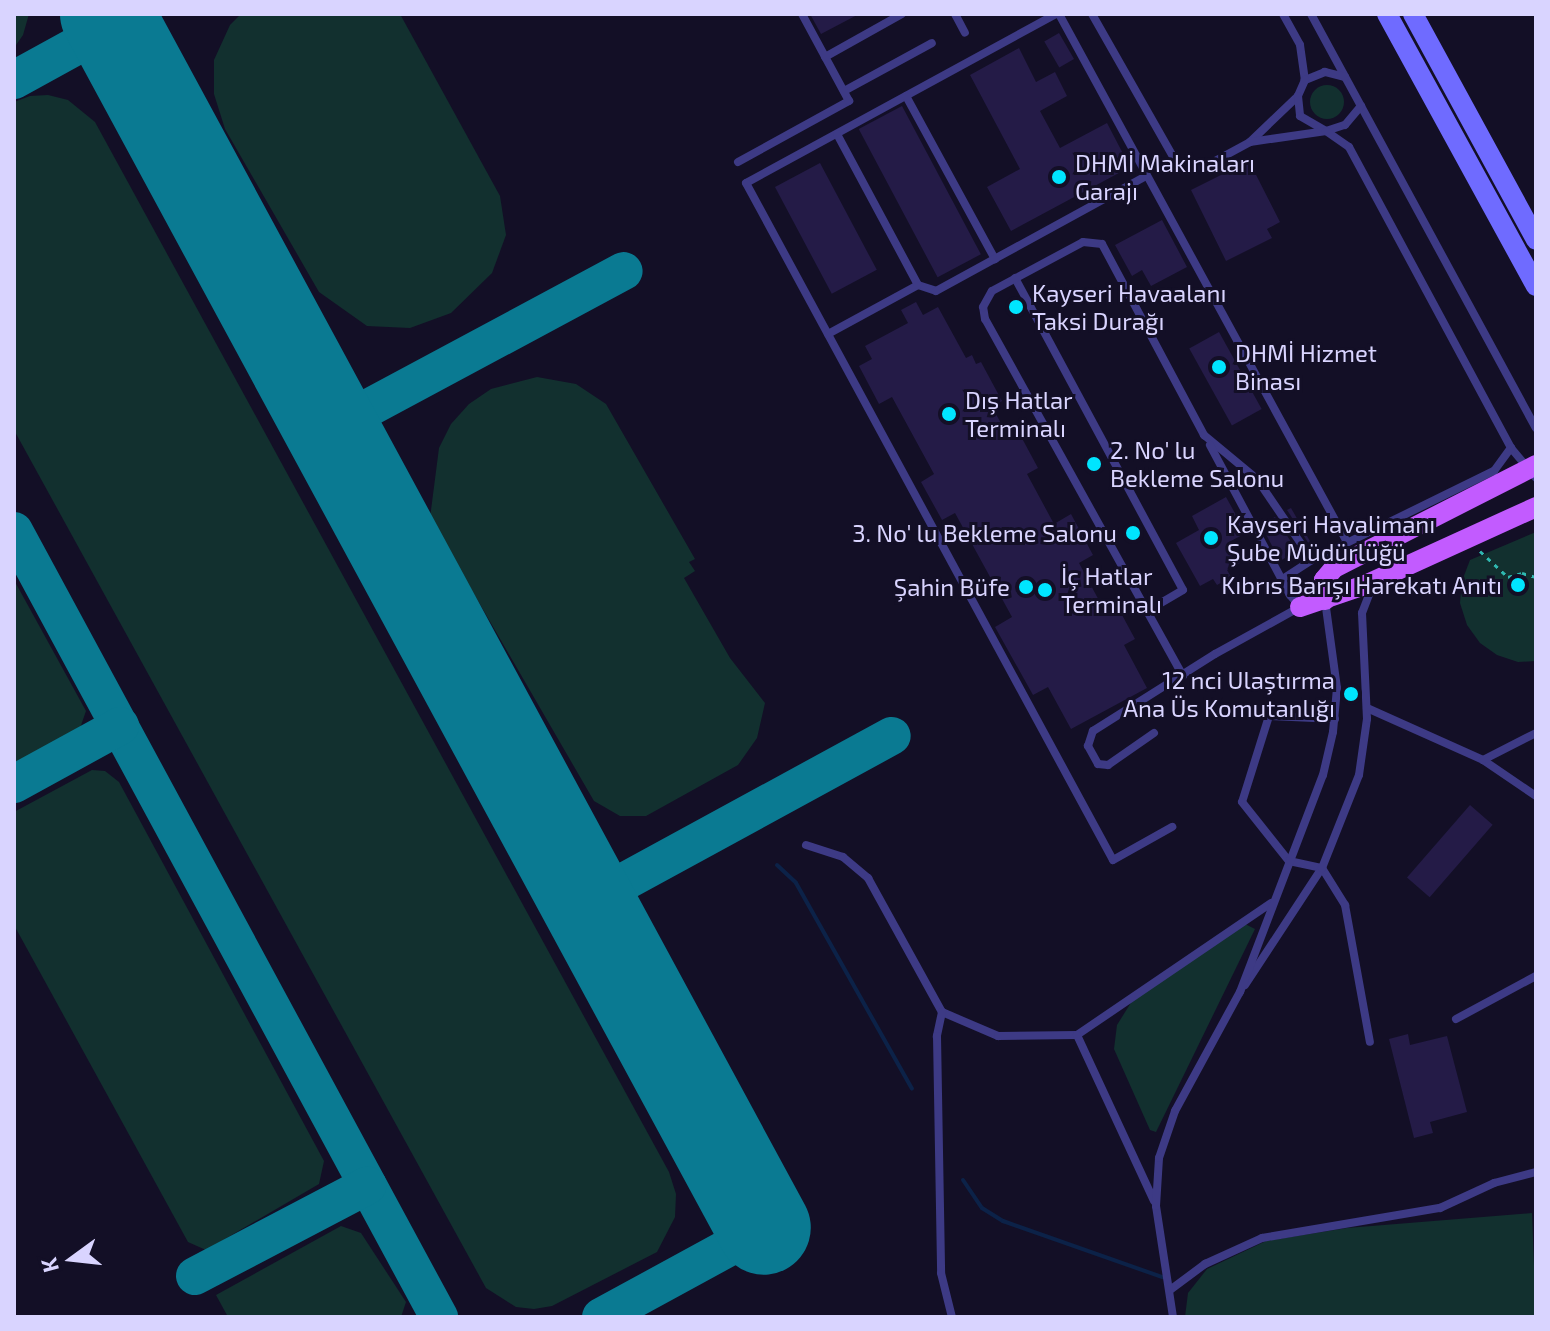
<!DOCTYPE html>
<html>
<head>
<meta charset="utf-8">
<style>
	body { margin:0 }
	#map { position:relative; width:1550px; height:1331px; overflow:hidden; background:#130f26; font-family:"Exo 2",sans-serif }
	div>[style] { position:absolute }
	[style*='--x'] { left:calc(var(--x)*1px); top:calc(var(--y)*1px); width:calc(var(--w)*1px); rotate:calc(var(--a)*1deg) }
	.green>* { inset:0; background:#12302f }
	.round { border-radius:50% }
	.stream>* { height:4px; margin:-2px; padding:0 2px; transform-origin:2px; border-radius:2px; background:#0c2248 }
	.taxiway>* { height:38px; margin:-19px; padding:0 19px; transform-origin:19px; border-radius:19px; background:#0a7a92 }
	.runway>* { height:94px; margin:-47px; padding:0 47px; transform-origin:47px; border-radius:47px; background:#0a7a92 }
	.building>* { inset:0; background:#241b47; transform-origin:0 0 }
	.path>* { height:3px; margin-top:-1.5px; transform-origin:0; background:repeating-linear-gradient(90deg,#2fb8b0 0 4px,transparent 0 10px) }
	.service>* { height:8px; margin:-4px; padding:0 4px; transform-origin:4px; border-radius:4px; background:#3d3a85 }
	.secondary>* { height:20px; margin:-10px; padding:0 10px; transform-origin:10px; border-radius:10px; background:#6f6bff }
	.primary>* { height:20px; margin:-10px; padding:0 10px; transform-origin:10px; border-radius:10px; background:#c25bff }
	.dots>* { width:22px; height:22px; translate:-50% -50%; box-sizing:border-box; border:4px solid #130f26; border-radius:50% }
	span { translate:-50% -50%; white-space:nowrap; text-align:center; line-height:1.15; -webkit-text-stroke:6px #130f26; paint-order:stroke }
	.poi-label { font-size:24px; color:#d9d4ff }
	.left { translate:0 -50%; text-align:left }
	.right { translate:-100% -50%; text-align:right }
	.frame { position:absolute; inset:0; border:16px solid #d9d4ff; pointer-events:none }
	.north { position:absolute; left:32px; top:1219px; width:80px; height:80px; -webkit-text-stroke:6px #130f26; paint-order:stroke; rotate:255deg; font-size:22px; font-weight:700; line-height:32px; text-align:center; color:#d9d4ff }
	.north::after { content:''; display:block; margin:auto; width:28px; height:36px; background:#d9d4ff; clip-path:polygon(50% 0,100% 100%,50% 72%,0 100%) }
</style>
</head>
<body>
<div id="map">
	<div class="green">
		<div style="clip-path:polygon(14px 14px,29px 14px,23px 35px,14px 48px)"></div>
		<div style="clip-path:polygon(241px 14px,400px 14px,500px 196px,506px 235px,492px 273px,451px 313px,410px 328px,367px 326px,319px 292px,225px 129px,214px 94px,214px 60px,230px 25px)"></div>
		<div class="round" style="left:1310px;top:85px;width:34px;height:34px"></div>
		<div style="clip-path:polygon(30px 96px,48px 95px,68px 100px,95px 122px,669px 1172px,676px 1194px,675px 1217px,657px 1252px,552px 1306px,534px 1309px,516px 1307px,486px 1288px,14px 430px,14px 102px)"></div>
		<div style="clip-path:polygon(537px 377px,576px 384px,606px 404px,695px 559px,689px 562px,695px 571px,684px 578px,730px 658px,765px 703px,757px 738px,738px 765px,646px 816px,620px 816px,594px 801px,430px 518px,439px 448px,451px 424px,469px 404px,491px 389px)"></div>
		<div style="clip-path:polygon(1536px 532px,1536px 661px,1518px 662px,1497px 655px,1480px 643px,1467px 625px,1460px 603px,1462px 581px,1470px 560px)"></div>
		<div style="clip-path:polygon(14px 580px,86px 711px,78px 734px,14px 776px)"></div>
		<div style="clip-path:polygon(92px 770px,105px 771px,119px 782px,324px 1161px,319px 1184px,206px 1250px,188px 1242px,14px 925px,14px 812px)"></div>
		<div style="clip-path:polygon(1245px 924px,1255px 929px,1156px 1132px,1150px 1130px,1114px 1049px,1117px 1025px,1132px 1001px)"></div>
		<div style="clip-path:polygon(1532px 1213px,1536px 1317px,1185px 1317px,1188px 1293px,1207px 1269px,1266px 1241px,1347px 1228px)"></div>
		<div style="clip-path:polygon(341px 1226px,361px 1233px,406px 1302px,401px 1317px,228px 1317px,216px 1295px)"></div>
	</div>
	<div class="stream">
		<div style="--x:777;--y:865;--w:26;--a:43"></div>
		<div style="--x:796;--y:883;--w:236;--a:60.6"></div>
		<div style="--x:963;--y:1180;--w:34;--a:56"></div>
		<div style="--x:982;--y:1208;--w:25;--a:32"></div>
		<div style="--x:1003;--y:1221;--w:169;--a:19.4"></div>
	</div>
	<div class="taxiway">
		<div style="--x:14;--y:80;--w:137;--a:-28.8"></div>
		<div style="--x:331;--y:428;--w:332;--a:-28.2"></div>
		<div style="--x:14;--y:531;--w:894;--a:61.6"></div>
		<div style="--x:14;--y:784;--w:121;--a:-28.7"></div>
		<div style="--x:587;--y:902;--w:347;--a:-28.6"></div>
		<div style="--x:195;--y:1276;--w:195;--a:-27.7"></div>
		<div style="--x:601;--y:1317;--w:186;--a:-28.6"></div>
	</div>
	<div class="runway">
		<div style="--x:107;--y:14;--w:1380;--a:61.58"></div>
	</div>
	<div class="building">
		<div style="clip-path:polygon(810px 14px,859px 14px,821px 34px)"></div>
		<div style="left:1059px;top:33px;width:30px;height:17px;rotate:60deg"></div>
		<div style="clip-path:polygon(1019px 48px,1036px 82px,1055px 72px,1067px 96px,1040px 111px,1060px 148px,1107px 123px,1130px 167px,1011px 231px,987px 187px,1020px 169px,970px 75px)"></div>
		<div style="left:902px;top:106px;width:168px;height:49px;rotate:62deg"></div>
		<div style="clip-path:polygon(1249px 161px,1280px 222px,1267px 229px,1272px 238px,1226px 261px,1191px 190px)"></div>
		<div style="left:820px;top:163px;width:121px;height:51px;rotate:62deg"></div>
		<div style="clip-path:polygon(1162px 220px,1187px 267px,1151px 286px,1142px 270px,1132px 276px,1115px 245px)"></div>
		<div style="clip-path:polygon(916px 302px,923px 315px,938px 307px,966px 358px,972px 355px,976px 364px,981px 362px,1002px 401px,992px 407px,1002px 425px,1009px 422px,1014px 431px,1017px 429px,1038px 468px,1027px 474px,1054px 524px,1071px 514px,1093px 555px,1079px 563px,1103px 608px,1115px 602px,1135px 639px,1124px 645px,1147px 688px,1071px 729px,1048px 687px,1033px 695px,995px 627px,1012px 617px,955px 513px,942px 520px,921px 482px,934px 474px,892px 397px,879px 404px,859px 366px,872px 359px,865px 346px,908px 323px,901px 310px)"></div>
		<div style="left:1219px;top:332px;width:88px;height:34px;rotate:61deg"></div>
		<div style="clip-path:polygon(1226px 497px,1246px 533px,1229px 542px,1240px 563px,1227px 570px,1231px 577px,1217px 585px,1213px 579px,1200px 586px,1176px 543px,1199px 530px,1192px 516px)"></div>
		<div style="clip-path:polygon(1291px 508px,1311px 543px,1309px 544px,1287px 510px)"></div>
		<div style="clip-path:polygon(1275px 517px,1297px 551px,1280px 561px,1261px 525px)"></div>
		<div style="left:1470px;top:805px;width:30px;height:96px;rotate:41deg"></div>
		<div style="clip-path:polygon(1408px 1034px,1410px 1045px,1447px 1036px,1467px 1112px,1430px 1122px,1433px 1133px,1414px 1138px,1389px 1039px)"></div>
	</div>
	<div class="path">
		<div style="--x:1480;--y:551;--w:38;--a:43"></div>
		<div style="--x:1508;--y:577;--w:15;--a:-16"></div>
		<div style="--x:1522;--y:573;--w:15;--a:16"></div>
	</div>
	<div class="service">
		<div style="--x:955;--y:14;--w:21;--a:62"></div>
		<div style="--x:1056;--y:14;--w:353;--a:151.4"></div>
		<div style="--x:746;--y:183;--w:770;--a:61.54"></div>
		<div style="--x:1113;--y:860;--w:68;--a:-29.2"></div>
		<div style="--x:1059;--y:14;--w:601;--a:61.39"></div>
		<div style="--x:1092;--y:14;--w:170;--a:60.4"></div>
		<div style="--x:1176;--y:162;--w:28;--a:10"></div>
		<div style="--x:1204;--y:167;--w:52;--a:-28.5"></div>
		<div style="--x:1250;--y:142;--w:66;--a:-43.8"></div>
		<div style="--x:1283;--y:14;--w:35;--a:61"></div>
		<div style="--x:1300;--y:45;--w:35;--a:82"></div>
		<div style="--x:1311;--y:14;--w:471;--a:61.5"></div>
		<div style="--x:825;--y:57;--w:88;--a:-29.2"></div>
		<div style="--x:1345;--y:77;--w:21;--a:-166"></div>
		<div style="--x:1325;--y:72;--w:22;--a:158"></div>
		<div style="--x:1305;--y:80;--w:17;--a:114"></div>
		<div style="--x:1298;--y:96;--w:20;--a:84"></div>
		<div style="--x:1300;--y:116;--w:30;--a:30"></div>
		<div style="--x:1326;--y:131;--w:20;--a:-18"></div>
		<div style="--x:1345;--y:125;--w:25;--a:-50"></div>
		<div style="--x:844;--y:91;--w:100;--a:-28.6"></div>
		<div style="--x:906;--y:96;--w:186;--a:61.4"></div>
		<div style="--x:1250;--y:142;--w:77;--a:-8.2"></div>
		<div style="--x:1326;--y:131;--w:28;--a:35"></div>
		<div style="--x:1349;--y:147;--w:342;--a:61.7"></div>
		<div style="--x:1511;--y:448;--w:39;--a:50"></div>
		<div style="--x:738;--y:162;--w:127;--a:-28.8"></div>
		<div style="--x:849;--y:101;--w:99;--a:-118.4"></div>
		<div style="--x:1015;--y:278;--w:354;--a:61.7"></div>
		<div style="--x:1183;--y:590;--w:42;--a:149.7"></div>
		<div style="--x:918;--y:285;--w:19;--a:18"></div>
		<div style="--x:936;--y:291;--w:239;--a:-28.7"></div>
		<div style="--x:828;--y:334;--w:102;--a:-28.6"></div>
		<div style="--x:918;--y:285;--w:171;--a:-118.2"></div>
		<div style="--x:1284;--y:578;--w:33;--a:-33"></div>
		<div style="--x:1312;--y:560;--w:203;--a:-26.1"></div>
		<div style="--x:1494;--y:471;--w:29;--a:-54"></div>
		<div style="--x:1183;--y:676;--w:408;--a:-119"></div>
		<div style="--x:985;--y:319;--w:12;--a:-99"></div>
		<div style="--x:983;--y:307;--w:18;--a:-61"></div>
		<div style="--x:992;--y:291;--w:103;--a:-28.3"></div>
		<div style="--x:1083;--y:242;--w:19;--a:6"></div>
		<div style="--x:1102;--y:244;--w:217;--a:61.9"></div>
		<div style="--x:1204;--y:435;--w:69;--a:39.7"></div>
		<div style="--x:1257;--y:479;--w:98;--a:55.8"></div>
		<div style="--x:1367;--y:708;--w:127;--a:24.1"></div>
		<div style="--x:1483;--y:760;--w:64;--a:34.2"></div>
		<div style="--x:1335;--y:719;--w:66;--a:-177.4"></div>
		<div style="--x:1269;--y:716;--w:90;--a:107.4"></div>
		<div style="--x:1242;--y:802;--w:75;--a:51.5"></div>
		<div style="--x:1289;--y:861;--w:34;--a:12"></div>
		<div style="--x:1322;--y:868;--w:44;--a:58.1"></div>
		<div style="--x:1345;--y:905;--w:139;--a:79.7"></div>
		<div style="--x:1154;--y:733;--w:56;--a:145.2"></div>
		<div style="--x:1108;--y:765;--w:10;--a:-174"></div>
		<div style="--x:1098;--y:764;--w:21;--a:-119"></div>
		<div style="--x:1088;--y:746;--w:16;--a:-72"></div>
		<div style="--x:1093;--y:731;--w:144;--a:-32.3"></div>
		<div style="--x:1215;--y:654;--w:97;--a:-28.9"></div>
		<div style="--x:1300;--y:607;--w:16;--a:-130"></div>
		<div style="--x:1290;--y:595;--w:170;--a:-118.1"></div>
		<div style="--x:1483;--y:760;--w:59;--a:-27"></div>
		<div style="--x:806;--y:845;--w:39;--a:18"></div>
		<div style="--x:843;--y:857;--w:33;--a:40"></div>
		<div style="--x:868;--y:878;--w:153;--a:61.1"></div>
		<div style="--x:942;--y:1012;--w:61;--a:23.2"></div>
		<div style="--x:998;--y:1036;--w:79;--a:-0.7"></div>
		<div style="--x:1077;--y:1035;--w:235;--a:-34.2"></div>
		<div style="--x:1245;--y:985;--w:140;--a:-56.7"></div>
		<div style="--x:1322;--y:868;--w:100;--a:-68.3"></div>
		<div style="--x:1359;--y:775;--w:57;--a:-81.9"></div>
		<div style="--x:1367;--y:719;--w:106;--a:-92.7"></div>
		<div style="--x:1362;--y:613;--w:31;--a:-69"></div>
		<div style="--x:942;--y:1012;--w:25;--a:102"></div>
		<div style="--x:937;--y:1036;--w:237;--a:89"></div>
		<div style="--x:941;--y:1273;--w:45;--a:76"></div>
		<div style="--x:1456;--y:1019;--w:91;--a:-28.3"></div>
		<div style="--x:1077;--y:1035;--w:183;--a:65.1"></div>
		<div style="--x:1170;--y:1290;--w:44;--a:-36.6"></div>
		<div style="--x:1205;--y:1264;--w:63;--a:-24.5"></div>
		<div style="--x:1262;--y:1238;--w:181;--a:-9.6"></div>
		<div style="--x:1440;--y:1208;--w:60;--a:-24.8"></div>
		<div style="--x:1494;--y:1183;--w:43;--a:-14.7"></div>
		<div style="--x:1173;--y:1317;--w:112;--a:-98.7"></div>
		<div style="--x:1156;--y:1206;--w:48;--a:-86.4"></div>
		<div style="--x:1159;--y:1158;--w:50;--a:-71.2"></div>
		<div style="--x:1175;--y:1111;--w:136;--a:-61.4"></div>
		<div style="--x:1240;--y:992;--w:232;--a:-69.1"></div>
		<div style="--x:1323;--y:775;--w:44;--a:-76.9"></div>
		<div style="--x:1333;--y:732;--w:44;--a:-84.8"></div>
		<div style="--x:1337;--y:688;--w:89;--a:-97.8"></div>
	</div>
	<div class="secondary">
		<div style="--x:1387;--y:14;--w:310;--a:61.3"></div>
		<div style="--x:1413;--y:14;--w:257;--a:61.4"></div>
	</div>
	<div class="primary">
		<div style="--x:1325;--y:600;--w:20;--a:-93"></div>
		<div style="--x:1324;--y:580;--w:16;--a:-50"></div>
		<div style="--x:1334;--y:568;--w:227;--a:-27"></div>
		<div style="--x:1300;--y:607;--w:69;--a:-18.7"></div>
		<div style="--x:1365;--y:585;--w:188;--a:-24.5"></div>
	</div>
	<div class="dots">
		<div style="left:1059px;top:177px;background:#00e5ff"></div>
		<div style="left:1016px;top:307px;background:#00e5ff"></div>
		<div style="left:1219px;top:367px;background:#00e5ff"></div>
		<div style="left:949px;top:414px;background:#00e5ff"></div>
		<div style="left:1094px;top:464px;background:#00e5ff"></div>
		<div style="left:1133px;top:533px;background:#00e5ff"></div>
		<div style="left:1211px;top:538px;background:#00e5ff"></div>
		<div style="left:1518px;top:585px;background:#00e5ff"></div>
		<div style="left:1026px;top:587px;background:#00e5ff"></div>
		<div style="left:1045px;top:590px;background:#00e5ff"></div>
		<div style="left:1351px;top:694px;background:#00e5ff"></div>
	</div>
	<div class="poi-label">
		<span class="left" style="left:1075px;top:177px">DHMİ Makinaları<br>Garajı</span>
		<span class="left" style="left:1032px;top:307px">Kayseri Havaalanı<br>Taksi Durağı</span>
		<span class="left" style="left:1235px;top:367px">DHMİ Hizmet<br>Binası</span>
		<span class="left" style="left:965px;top:414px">Dış Hatlar<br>Terminalı</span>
		<span class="left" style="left:1110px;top:464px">2. No' lu<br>Bekleme Salonu</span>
		<span class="left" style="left:1227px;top:538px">Kayseri Havalimanı<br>Şube Müdürlüğü</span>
		<span class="right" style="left:1117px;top:533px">3. No' lu Bekleme Salonu</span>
		<span class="left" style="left:1061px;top:590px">İç Hatlar<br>Terminalı</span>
		<span class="right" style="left:1502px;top:585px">Kıbrıs Barışı Harekatı Anıtı</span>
		<span class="right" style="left:1010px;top:587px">Şahin Büfe</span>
		<span class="right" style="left:1335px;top:694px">12 nci Ulaştırma<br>Ana Üs Komutanlığı</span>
	</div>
	<div class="frame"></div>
	<div class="north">K</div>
</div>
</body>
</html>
